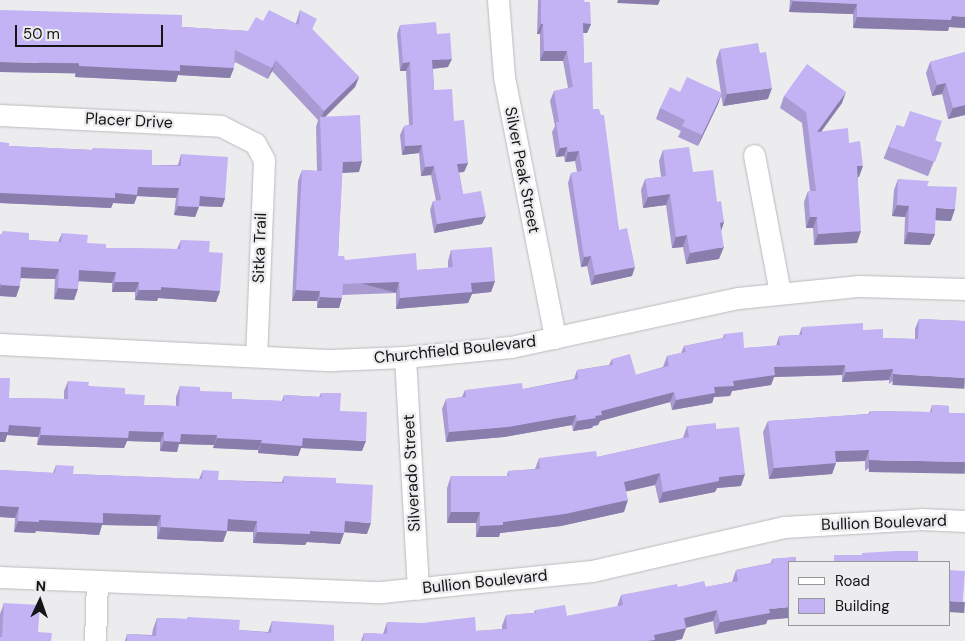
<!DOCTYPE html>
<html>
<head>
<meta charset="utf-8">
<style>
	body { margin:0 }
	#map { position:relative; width:965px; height:641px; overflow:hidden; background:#ececef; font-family:"DM Sans",sans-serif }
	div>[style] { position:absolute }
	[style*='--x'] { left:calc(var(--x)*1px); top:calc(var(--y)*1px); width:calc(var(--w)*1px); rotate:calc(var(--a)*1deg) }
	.roads { filter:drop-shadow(0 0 1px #bbbbbe) drop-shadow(0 0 1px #bbbbbe) }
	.minor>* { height:21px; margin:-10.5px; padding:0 10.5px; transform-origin:10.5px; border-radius:10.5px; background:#fff }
	.wall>* { inset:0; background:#a99ad2; transform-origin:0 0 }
	.shaded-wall>* { inset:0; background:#897dab; transform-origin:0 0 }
	.building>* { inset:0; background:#c4b3f4; transform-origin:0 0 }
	span { translate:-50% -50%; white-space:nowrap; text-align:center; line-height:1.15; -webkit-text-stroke:4.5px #ececef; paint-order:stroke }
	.street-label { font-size:16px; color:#151516 }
	.legend { position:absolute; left:788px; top:561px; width:162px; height:65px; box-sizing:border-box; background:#ececef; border:1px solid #969698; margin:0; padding:6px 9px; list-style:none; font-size:15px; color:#151516 }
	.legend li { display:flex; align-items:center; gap:10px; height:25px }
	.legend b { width:25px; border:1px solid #969698 }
	.north { position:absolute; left:15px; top:576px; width:50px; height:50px; -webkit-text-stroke:4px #ececef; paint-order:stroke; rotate:3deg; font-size:14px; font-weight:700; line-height:20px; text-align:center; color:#151516 }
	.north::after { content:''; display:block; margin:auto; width:18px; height:22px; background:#151516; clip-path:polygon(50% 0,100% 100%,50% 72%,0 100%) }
	.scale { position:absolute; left:15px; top:25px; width:148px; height:22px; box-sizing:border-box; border:2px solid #151516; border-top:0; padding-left:6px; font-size:15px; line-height:18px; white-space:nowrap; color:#151516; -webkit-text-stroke:4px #ececef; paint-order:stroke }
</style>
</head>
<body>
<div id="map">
	<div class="roads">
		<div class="minor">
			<div style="--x:498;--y:0;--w:77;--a:85.5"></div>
			<div style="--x:504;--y:77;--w:266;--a:78.9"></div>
			<div style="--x:0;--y:115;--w:221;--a:2.8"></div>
			<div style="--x:221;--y:126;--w:38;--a:27"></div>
			<div style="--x:255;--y:143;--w:19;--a:62"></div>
			<div style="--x:264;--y:160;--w:196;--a:92.3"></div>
			<div style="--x:754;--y:155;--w:140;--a:79.3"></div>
			<div style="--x:0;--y:344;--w:332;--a:2.8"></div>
			<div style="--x:332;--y:360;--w:73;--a:-2.4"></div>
			<div style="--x:405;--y:357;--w:106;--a:-5.4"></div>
			<div style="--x:511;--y:347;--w:232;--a:-12.2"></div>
			<div style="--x:738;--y:298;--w:122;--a:-5.7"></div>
			<div style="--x:859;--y:286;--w:106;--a:1.6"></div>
			<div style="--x:405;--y:357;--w:232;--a:86.8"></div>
			<div style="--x:0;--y:577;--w:381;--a:2.3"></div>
			<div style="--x:381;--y:592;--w:212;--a:-5.7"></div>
			<div style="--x:592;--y:571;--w:197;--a:-12.9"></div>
			<div style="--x:784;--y:527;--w:137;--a:-3.3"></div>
			<div style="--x:921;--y:519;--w:44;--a:2.6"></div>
			<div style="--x:95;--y:641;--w:59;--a:-88.1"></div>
		</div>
	</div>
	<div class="wall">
		<div style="clip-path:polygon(538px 0,584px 0,591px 24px,587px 33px,583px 33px,584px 63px,593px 109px,619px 230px,632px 276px,591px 285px,587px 266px,581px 267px,568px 183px,571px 173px,577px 172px,575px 161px,565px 162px,564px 156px,556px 157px,552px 132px,555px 126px,550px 101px,554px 91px,568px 88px,563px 61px,540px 61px,540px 34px,537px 34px)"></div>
		<div style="clip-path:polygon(790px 0,965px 0,965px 28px,949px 27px,948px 31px,853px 28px,853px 14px,789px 12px)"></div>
		<div style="clip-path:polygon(300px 10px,313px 30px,359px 77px,355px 87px,326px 116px,359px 172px,342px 173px,338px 256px,345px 260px,417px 270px,448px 268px,448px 261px,451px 250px,495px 281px,491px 292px,472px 294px,468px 303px,396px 309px,396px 293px,342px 295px,339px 308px,317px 308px,317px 301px,292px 301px,298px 181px,302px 170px,317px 171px,316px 127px,318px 120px,272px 71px,268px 79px,235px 62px,230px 78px,178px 75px,176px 82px,75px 77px,75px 73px,0 72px,182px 27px,248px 31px,263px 21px,296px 23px)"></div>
		<div style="clip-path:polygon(400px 25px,437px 34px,448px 67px,433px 69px,434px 90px,454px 121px,468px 163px,464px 172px,459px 172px,463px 194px,482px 224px,434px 233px,430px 210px,433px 201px,436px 201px,431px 175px,421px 176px,419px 153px,402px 155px,400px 135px,404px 126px,409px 125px,406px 71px,400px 71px,397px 34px)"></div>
		<div style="clip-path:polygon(720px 49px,768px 99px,723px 106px,721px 95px,718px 104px,698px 146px,678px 137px,681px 131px,656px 119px,660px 108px,680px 92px,721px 93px,716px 61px)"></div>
		<div style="clip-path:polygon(965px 52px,965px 115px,948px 119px,942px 94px,932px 96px,926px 73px,930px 62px)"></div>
		<div style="clip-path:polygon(784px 96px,842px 103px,821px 131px,849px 143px,859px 177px,858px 177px,857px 243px,814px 245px,813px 228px,806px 228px,804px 202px,808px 191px,810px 191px,802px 123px,780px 108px)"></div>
		<div style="left:897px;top:125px;width:48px;height:36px;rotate:22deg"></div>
		<div style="clip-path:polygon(0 142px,9px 146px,92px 150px,93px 148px,152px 165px,178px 165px,181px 154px,225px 198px,222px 207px,199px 206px,195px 217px,174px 215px,176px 198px,137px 196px,134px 204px,113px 203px,111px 208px,0 203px)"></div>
		<div style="clip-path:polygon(663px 150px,693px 172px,717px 202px,724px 222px,721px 231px,719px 259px,686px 264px,683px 247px,672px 248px,666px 205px,643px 208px,641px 190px,645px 179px,661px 177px,659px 161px)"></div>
		<div style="clip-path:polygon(898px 179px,927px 186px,951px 221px,935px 220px,935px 234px,930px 245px,904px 244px,905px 217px,892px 216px,894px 190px)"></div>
		<div style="clip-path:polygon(3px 231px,29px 240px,58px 242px,62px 233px,87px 243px,106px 248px,177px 249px,181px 240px,209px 252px,220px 291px,216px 302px,158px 298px,157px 301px,135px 300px,135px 292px,112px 292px,112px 283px,79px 281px,74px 300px,54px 299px,55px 279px,21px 278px,16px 297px,0 296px,0 234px,2px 234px)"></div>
		<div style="clip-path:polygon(919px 319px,965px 321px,889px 384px,889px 380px,842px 382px,842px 375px,774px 377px,771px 385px,732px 391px,730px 396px,714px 397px,712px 403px,672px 410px,670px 402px,600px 421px,598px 425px,593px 426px,592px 428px,573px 431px,572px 425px,504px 437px,446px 442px,442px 409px,446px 399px,462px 397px,465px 390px,523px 389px,574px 379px,577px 370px,609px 365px,612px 359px,636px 375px,663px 367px,667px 356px,681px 353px,684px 346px,723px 338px,724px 334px,744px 348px,776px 346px,779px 336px,799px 335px,802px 327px,863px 330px,883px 338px,915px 339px,915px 329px)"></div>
		<div style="clip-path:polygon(0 378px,9px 398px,64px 399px,64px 391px,68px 381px,125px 394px,144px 405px,176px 406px,176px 397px,180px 386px,232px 399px,282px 401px,284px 395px,319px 397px,321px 393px,340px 411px,362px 451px,301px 448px,298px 456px,258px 453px,258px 450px,213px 448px,214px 445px,179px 444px,177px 452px,160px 451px,160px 442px,127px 441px,124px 448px,37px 445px,38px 437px,7px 435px,5px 442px,0 442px)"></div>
		<div style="clip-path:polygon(932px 405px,949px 406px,865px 471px,865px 461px,836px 462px,832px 474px,769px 479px,763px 432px,768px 421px,868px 414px,870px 411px,930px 412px)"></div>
		<div style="clip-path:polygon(687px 426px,716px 429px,741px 486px,717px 488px,715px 492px,659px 503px,655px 485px,626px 491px,624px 512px,561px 526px,500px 533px,499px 537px,476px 537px,476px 523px,447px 523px,447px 488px,451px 476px,507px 476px,508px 471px,535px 469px,539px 458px,597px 457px,683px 438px)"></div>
		<div style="clip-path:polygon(56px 465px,73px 474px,199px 479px,203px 470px,218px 480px,282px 482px,284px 476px,336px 483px,367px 534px,344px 532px,340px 544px,307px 542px,305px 545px,253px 543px,253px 532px,227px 531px,223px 542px,157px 539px,157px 526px,102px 525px,99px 535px,36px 531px,35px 533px,14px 532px,15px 518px,0 517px,0 470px,53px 473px)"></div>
		<div style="clip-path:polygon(796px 557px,766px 624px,715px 634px,713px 621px,686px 628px,682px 639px,673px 641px,361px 641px,364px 633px,383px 634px,387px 622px,476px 631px,502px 629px,502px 626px,506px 615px,534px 613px,535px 610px,567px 616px,617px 607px,621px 595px,678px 587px,706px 587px,732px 582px,736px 570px,771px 563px,772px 559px)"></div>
		<div style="clip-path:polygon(4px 603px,38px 632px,0 641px,0 614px)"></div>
		<div style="clip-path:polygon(188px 617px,239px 630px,268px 632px,272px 621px,334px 641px,125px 641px,127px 634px,152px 635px,153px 629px,157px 618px,187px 619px)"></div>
	</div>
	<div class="shaded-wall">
		<div style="clip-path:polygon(618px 0,660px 0,658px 5px,617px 3px)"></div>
		<div style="clip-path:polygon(793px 1px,857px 4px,853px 14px,789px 12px)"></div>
		<div style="clip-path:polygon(952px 16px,965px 17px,965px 28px,949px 27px,948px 31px,853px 28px,857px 17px)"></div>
		<div style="clip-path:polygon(583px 23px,591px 24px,587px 33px,579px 33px)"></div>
		<div style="clip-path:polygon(541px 24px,543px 24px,540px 34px,537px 34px)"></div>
		<div style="clip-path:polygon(544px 51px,567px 51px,563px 61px,540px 61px)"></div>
		<div style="clip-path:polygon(452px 59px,448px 67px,429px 69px,432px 60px)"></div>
		<div style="clip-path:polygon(276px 60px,272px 71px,268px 79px,272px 68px)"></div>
		<div style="left:0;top:62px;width:79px;height:10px;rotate:1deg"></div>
		<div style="clip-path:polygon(410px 62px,406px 71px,400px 71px,403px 63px)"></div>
		<div style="clip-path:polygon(180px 65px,234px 68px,230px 78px,178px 75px,176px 82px,75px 77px,79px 66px)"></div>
		<div style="clip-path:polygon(359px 77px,355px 87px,320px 122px,324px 111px)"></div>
		<div style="clip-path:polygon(946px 83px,942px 94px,932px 96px,937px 85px)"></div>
		<div style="clip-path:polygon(772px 88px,768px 99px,723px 106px,727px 94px)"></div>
		<div style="clip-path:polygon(846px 92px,842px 103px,813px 143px,817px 132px)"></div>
		<div style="clip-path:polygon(722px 93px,718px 104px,698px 146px,702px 135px)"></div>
		<div style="clip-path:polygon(965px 105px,965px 115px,948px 119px,953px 108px)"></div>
		<div style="clip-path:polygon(422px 145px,419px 153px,402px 155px,405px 146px)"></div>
		<div style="clip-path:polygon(567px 147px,564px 156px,556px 157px,560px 148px)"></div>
		<div style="clip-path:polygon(579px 151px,575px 161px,565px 162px,568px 152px)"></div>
		<div style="clip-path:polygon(362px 161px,359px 172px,339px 173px,343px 162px)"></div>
		<div style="clip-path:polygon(468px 163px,464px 172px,454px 173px,457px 164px)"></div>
		<div style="clip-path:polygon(434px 166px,431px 175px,421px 176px,425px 167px)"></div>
		<div style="clip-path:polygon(857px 166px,863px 166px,859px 177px,853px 178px)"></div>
		<div style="clip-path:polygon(138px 187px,179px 188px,176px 198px,137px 196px,134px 204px,113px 203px,111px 208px,0 203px,0 193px,115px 193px)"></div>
		<div style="clip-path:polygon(670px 194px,666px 205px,643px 208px,648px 197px)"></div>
		<div style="clip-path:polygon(200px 196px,225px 198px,222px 207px,196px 206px)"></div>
		<div style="clip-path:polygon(897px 205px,909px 206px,905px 217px,892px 216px)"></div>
		<div style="clip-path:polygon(178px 206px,199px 207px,195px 217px,174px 215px)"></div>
		<div style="clip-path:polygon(936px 208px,955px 209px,951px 221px,932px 220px)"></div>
		<div style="clip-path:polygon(486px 216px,482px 224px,434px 233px,437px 224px)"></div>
		<div style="clip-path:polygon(810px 217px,817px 217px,813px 228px,806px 228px)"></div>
		<div style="clip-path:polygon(724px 222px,720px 234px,720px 223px)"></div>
		<div style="clip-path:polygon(861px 231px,857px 243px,814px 245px,818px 234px)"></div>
		<div style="clip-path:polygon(908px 232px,935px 234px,930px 245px,904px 244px)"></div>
		<div style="clip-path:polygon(687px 235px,683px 247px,672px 248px,676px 237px)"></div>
		<div style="clip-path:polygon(724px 247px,719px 259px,686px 264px,690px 253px)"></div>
		<div style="clip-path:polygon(591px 256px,587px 266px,581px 267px,584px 257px)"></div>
		<div style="clip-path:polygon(21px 267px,59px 269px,55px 279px,17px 278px)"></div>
		<div style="clip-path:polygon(635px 267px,632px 276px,591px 285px,595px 275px)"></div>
		<div style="clip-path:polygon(79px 270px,116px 272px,112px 283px,76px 281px)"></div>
		<div style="clip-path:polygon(495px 281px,491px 292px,472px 294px,468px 303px,396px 309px,400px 298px,471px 283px)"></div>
		<div style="clip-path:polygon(115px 282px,139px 282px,135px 292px,112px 292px)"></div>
		<div style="left:399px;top:282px;width:11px;height:56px;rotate:105deg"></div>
		<div style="clip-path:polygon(1px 285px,20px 286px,16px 297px,0 296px,0 288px)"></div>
		<div style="clip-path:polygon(161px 287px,220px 291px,216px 302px,158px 298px,157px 301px,135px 300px,139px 290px)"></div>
		<div style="clip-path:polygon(58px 288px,78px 289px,74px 300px,54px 299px)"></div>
		<div style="clip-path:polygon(296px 290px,320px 291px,317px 301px,292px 301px)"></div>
		<div style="clip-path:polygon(320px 297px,342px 298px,339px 308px,317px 308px)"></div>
		<div style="clip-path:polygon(845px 365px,842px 375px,774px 377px,771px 385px,732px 391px,730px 396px,714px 397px,712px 403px,672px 410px,676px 400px,774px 367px)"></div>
		<div style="clip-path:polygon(893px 369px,889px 380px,842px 382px,846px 372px)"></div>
		<div style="left:893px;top:374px;width:72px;height:11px;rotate:3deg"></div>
		<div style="clip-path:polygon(674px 392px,670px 402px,600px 421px,598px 425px,593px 426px,592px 428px,573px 431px,577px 421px,601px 411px)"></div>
		<div style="clip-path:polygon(576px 415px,572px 425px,504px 437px,446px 442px,449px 432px)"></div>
		<div style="clip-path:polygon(9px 425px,41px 427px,38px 437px,7px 435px,5px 442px,0 442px,0 432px)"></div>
		<div style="clip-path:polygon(129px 431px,164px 432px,160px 442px,127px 441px,124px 448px,37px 445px,41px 435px)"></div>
		<div style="clip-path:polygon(181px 434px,217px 435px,214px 445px,179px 444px,177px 452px,160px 451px,164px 441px)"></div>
		<div style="clip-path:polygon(217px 438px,262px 440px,258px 450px,213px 448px)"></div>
		<div style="clip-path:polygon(303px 438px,366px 441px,362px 451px,301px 448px,298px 456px,258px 453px,261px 443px)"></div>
		<div style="clip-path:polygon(869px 450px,865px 461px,831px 462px,835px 451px)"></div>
		<div style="left:869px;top:460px;width:96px;height:12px;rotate:1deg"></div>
		<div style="clip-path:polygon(836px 463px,832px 474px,769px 479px,774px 468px)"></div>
		<div style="clip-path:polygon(660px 473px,655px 485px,620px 493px,624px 482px)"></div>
		<div style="clip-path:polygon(745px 474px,741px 486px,717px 488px,715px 492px,659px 503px,663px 492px,719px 477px)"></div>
		<div style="clip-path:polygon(628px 500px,624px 512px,561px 526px,500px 533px,499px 537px,476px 537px,480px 526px)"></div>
		<div style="clip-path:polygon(0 506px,19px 507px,15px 518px,0 517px)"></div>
		<div style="clip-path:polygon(451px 512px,480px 512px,476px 523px,447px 523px)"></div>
		<div style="clip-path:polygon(103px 513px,161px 515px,157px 526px,102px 525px,99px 535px,36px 531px,35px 533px,14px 532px,18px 521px)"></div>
		<div style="clip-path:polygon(228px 519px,257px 521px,253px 532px,227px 531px,223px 542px,157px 539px,161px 527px)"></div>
		<div style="clip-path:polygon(345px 521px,371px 523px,367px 534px,341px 532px)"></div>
		<div style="clip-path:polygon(310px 531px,344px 533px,340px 544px,307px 542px,305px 545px,253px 543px,257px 532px)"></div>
		<div style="left:949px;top:601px;width:16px;height:11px;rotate:4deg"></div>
		<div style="clip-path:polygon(789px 607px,789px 618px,767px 620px,766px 624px,715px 634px,720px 622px,769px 609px)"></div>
		<div style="clip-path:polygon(717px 610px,713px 621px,680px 629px,684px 618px)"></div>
		<div style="clip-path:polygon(686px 628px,682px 639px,673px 641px,647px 641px,654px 635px)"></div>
	</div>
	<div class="building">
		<div style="clip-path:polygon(541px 0,584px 0,584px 2px,590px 2px,591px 24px,583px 23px,584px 63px,592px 62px,593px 109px,599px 109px,601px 115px,604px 115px,619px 230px,627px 228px,635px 267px,595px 275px,591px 256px,584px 257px,571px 173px,582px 171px,579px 151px,568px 152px,567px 147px,560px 148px,556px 122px,559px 122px,554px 91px,573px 87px,567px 51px,544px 51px,543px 24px,541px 24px)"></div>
		<div style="clip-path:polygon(793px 0,965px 0,965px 17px,952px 16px,951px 20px,857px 17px,857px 4px,793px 1px)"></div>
		<div style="clip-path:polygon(0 10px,182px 15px,182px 27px,248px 31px,256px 17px,263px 21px,269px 10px,299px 25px,300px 10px,317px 19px,312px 29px,359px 77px,324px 111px,276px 60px,272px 68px,235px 50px,234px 68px,180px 65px,180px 71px,79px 66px,79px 63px,0 62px)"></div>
		<div style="clip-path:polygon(436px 22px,437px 34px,450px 33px,452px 59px,432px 60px,434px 90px,452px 89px,454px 121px,464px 120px,468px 163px,457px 164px,463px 194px,481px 191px,486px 216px,437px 224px,433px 201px,441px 200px,434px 166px,425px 167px,422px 145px,405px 146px,404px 126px,413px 125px,410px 62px,403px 63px,400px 25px)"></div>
		<div style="clip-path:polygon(758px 43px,760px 53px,766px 52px,772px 88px,727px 94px,720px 49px)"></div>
		<div style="clip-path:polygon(965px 52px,965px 105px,953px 108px,946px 83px,937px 85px,930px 62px)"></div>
		<div style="clip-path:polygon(807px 64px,846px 92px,817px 132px,848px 128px,849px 143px,860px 141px,863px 166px,857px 166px,861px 231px,818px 234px,817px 217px,810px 217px,808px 191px,816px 191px,806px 112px,784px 96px)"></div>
		<div style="clip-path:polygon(687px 77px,722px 93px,702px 135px,682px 126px,685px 120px,660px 108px,670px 87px,680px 92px)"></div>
		<div style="clip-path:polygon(910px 111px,942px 121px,935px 141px,942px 143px,935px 162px,889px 147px,897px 125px,904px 127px)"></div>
		<div style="clip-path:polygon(360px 115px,362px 161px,343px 162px,338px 256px,344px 256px,345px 260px,416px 253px,417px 270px,453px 267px,451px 250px,492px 247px,495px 281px,471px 283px,472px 292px,400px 298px,399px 282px,343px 284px,342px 298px,320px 297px,320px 291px,296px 290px,302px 170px,322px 171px,320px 117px)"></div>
		<div style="clip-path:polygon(0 142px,9px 143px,9px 146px,93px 150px,93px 148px,152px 150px,152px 165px,181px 166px,181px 154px,228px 157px,225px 198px,200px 196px,199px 207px,178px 206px,179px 188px,138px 187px,137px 195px,115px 193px,115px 198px,0 193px)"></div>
		<div style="clip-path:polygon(689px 147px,693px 172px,713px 170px,717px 202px,721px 201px,724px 222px,720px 223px,724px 247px,690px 253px,687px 235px,676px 237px,670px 194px,648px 197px,645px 179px,666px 176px,663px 150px)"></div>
		<div style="clip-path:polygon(898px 179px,929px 181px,927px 186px,957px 187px,955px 209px,936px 208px,935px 234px,908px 232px,909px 206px,897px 205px)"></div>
		<div style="clip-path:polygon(3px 231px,29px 233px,29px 240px,61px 242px,62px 233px,88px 235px,87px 243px,106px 244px,106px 248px,180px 249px,181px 240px,210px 241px,209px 252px,223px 253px,220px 291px,161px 287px,161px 290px,139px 290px,139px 282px,115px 282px,116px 272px,79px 270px,78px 289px,58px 288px,59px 269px,21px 267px,20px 286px,1px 285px,1px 283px,0 283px,0 234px,3px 234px)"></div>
		<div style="clip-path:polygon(919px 319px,965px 321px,965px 378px,893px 374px,893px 369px,846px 372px,845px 365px,774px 367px,775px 375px,733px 381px,734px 386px,714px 387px,715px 393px,676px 400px,674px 392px,601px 411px,602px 415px,595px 416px,596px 418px,577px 421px,576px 415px,508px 427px,449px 432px,446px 399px,466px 397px,465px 390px,522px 383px,523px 389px,578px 379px,577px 370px,613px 365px,612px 359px,630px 354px,636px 375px,669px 366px,667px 356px,686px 352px,684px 346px,725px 338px,724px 334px,743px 332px,744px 348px,780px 345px,779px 336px,802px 335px,802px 327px,863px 323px,863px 330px,883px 329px,883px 338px,918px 339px)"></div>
		<div style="clip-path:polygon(0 378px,10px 378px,9px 398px,68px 399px,68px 381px,89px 382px,88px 386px,125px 388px,125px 394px,145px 395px,144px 405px,179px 406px,180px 386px,200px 387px,200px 391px,232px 392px,232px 399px,284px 401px,284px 395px,321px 397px,321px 393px,341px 393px,340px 411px,367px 412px,366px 441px,303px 438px,302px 446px,261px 443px,262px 440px,217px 438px,217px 435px,181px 434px,180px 442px,164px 441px,164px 432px,129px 431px,128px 438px,41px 435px,41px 427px,9px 425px,8px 432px,0 432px)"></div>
		<div style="clip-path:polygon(932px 405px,949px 406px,949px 413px,965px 413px,965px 462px,869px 460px,869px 450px,835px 451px,836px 463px,774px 468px,768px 421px,870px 414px,870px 411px,932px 412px)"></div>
		<div style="clip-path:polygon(716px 423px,716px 429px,739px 427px,745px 474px,719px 477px,719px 481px,663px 492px,660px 473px,624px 482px,628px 500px,565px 514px,503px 522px,503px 525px,480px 526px,480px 512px,451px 512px,451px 476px,509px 476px,508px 471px,540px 469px,539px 458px,596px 451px,597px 457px,689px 437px,687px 426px)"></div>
		<div style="clip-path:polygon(56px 465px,74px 466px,73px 474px,202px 479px,203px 470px,219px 471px,218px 480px,284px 483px,284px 476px,336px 478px,336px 483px,373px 485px,371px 523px,345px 521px,344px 533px,310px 531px,310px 534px,257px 532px,257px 521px,228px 519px,227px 531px,161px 527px,161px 515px,103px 513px,103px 523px,39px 520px,39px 522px,18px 521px,19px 507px,0 506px,0 470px,55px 473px)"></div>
		<div style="clip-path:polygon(896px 551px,918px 551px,918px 562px,834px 562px,834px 555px,862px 555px,862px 553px)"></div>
		<div style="clip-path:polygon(796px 557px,796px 562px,789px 562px,789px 607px,769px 609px,770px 613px,720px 622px,717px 610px,684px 618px,686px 628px,654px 635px,655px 640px,647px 641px,363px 641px,364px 633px,387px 634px,387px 622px,422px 623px,475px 617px,476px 631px,507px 629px,506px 615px,536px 613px,535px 610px,565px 605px,567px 616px,623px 605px,621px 595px,677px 584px,678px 587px,704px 581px,706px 587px,738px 581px,736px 570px,773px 563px,772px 559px)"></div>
		<div style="left:949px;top:570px;width:16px;height:31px;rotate:4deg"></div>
		<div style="clip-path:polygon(4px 603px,40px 605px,38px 632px,52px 633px,51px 641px,0 641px,0 637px,2px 637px)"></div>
		<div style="clip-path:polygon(188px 617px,240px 620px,239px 630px,271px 633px,272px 621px,334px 625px,334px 641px,127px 641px,127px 634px,156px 636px,157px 618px,188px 619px)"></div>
	</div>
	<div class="street-label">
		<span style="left:129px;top:121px;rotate:3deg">Placer Drive</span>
		<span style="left:522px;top:170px;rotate:79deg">Silver Peak Street</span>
		<span style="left:260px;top:248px;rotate:-88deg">Sitka Trail</span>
		<span style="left:455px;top:350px;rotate:-6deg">Churchfield Boulevard</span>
		<span style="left:412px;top:473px;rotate:-93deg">Silverado Street</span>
		<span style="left:884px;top:523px;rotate:-2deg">Bullion Boulevard</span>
		<span style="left:485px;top:582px;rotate:-6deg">Bullion Boulevard</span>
	</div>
	<ul class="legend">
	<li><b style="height:6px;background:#fff"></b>Road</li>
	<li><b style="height:14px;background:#c4b3f4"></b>Building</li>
	</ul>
	<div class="north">N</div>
	<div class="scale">50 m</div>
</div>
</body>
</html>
